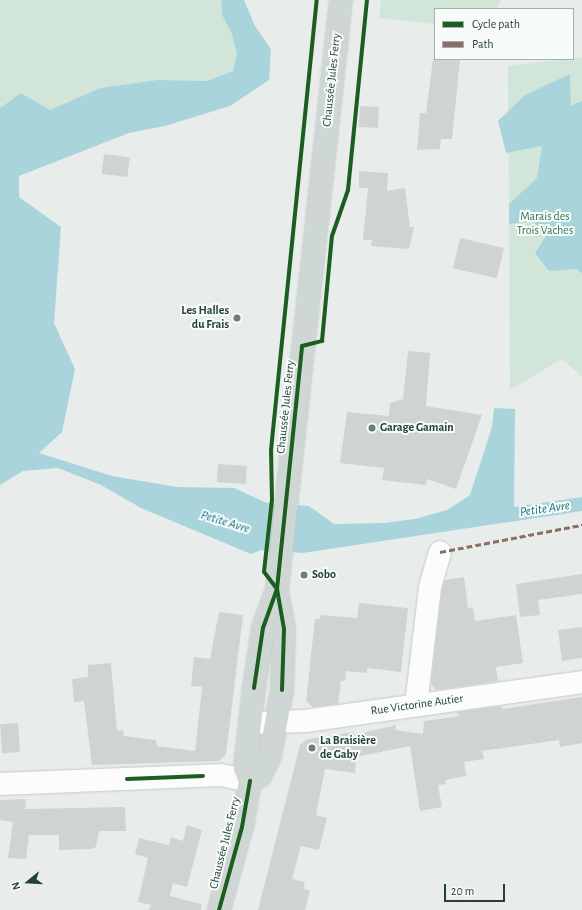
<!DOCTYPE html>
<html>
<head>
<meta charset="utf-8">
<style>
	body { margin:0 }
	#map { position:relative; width:582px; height:910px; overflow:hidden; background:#e8edeb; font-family:"Alegreya Sans",sans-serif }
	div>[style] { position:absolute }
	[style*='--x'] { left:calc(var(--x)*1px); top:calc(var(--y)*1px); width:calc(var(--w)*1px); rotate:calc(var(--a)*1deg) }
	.green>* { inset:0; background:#d1e6d8 }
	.water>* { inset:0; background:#a9d4db }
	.building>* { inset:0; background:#cfd4d2; transform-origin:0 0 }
	.roads { filter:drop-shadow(0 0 1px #c5cac8) drop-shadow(0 0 1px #c5cac8) }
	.minor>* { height:22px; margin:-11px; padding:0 11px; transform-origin:11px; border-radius:11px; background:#fcfcfc }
	.major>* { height:22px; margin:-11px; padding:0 11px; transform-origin:11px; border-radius:11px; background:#cfd7d5 }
	.quiet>* { height:3px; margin-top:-1.5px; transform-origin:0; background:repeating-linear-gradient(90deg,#8d6e63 0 6px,transparent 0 9px) }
	.cycleway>* { height:4px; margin:-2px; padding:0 2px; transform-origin:2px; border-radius:2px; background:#1b5e20 }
	.dots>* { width:11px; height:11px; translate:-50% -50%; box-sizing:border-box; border:2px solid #f7fbf9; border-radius:50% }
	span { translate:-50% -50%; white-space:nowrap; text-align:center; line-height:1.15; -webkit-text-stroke:4px #f7fbf9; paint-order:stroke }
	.street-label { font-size:12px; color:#24423a }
	.park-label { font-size:12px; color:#2d7a4b }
	.poi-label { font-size:12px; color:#24423a; font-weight:700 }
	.right { translate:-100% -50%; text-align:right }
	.left { translate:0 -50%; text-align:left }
	.water-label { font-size:13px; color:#1c6f80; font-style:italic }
	.legend { position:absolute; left:434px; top:8px; width:140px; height:52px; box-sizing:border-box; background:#f7fbf9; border:1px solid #a3b1ad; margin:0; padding:5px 7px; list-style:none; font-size:12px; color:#24423a }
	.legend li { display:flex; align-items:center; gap:8px; height:20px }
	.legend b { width:20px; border:1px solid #a3b1ad }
	.north { position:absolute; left:8px; top:862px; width:40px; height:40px; -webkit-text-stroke:3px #f7fbf9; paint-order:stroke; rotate:252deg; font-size:11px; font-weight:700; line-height:16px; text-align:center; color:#24423a }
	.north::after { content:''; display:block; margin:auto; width:14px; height:18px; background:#24423a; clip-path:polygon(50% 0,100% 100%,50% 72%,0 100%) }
	.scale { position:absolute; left:444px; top:884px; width:61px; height:18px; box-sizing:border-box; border:2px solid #24423a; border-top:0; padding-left:5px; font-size:12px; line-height:14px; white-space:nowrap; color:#24423a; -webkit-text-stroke:3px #f7fbf9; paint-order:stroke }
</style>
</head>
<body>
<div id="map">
	<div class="green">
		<div style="clip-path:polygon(0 0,221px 0,222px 15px,231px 32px,237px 53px,233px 71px,207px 81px,157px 80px,100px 88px,50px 110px,21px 93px,0 108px)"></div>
		<div style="clip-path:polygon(381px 0,501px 0,496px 9px,435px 9px,435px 24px,379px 18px)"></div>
		<div style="clip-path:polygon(582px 57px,582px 377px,562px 359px,510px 390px,508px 66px)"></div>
	</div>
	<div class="water">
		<div style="clip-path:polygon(221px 0,244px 0,255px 26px,271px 49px,269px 80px,230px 106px,165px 126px,129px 133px,19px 176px,19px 197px,61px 227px,54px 323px,75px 369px,62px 432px,39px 453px,112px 476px,177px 487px,234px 488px,267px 503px,309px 506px,334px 524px,384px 523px,415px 519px,447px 510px,470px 495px,492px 427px,494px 408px,515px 409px,514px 507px,582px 497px,582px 511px,303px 553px,261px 550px,251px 554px,141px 508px,101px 485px,58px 468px,23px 471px,0 485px,0 108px,21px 93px,50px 110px,100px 88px,157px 80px,207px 81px,233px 71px,237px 53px,231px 32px,222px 15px)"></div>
		<div style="clip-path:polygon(570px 74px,571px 106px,582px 101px,582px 273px,576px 269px,549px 271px,535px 253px,546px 236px,533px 221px,509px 224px,509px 204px,537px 178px,542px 146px,506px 153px,498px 121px,525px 95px)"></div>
	</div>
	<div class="building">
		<div style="clip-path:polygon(433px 59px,460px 59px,452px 139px,441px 139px,440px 149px,417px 150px,420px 113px,426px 113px)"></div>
		<div style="left:360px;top:106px;width:19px;height:21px;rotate:3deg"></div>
		<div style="left:104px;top:154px;width:26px;height:20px;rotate:7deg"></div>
		<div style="clip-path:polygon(359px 171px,388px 173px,387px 191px,405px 188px,410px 227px,414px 227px,409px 249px,371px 246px,372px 240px,363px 240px,368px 188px,359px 188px)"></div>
		<div style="left:460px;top:238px;width:45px;height:31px;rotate:13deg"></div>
		<div style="clip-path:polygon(408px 351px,430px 353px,426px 406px,482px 415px,456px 489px,427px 479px,426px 485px,382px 480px,384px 468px,340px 463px,347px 412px,389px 416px,390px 403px,403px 399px)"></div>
		<div style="left:218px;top:464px;width:29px;height:18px;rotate:4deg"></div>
		<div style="clip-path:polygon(582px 574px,582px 594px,538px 600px,540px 615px,520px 617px,516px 584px)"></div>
		<div style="clip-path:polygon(464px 577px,468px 608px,473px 607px,475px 621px,516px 615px,523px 663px,496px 667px,498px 681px,436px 690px,431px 684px,442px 589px,445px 580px)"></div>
		<div style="clip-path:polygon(359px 603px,408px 608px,401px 672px,367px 668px,367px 673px,346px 671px,345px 681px,341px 681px,338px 704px,313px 707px,306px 701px,315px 619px,320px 619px,320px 615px,357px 618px)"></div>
		<div style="clip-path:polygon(219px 612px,243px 615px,226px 754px,219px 761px,92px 765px,84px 701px,74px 702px,72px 679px,88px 677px,88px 665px,111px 663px,117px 731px,123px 730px,124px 736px,156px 740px,157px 746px,195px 751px,202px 687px,191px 686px,194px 657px,210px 659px)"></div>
		<div style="clip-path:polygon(582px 627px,582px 658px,562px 661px,558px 630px)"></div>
		<div style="clip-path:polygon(582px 697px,582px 743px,560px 747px,559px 740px,482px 751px,484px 759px,464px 762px,466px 776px,445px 780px,446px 784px,438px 785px,442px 807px,420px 811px,410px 746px,356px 757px,355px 773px,325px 769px,316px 815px,327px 818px,319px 850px,301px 846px,292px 879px,305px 882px,303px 889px,310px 890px,305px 910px,258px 910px,300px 745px,308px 739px,354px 732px,354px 735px,396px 725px,395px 730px,423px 734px,424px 721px,460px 716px,456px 712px,502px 706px,502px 709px)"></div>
		<div style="left:18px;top:723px;width:29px;height:18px;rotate:86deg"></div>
		<div style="clip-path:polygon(26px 799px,25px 809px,125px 807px,126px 831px,99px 831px,96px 847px,91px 849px,59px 850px,59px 835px,29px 835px,26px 859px,8px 858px,13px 822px,0 820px,0 800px)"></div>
		<div style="clip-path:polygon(187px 825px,202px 830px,187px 887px,173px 883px,170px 896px,201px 904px,201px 910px,149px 910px,151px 905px,138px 902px,148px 858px,135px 854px,139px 838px,169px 845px,171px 837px,183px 841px)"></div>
	</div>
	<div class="roads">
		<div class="minor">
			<div style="--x:416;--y:705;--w:119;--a:-83.2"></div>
			<div style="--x:430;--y:587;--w:36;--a:-74"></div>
			<div style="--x:252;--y:723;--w:53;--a:-2.2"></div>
			<div style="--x:305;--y:721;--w:280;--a:-8"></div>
			<div style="--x:0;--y:784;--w:221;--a:-2.3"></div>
			<div style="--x:221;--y:775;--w:30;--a:12"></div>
		</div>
		<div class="major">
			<div style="--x:250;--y:781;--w:11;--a:-27"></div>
			<div style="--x:260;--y:776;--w:22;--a:-63"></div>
			<div style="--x:270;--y:756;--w:67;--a:-79.7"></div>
			<div style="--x:282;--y:690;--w:61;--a:-88.1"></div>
			<div style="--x:284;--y:629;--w:38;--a:-101"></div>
			<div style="--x:219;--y:910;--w:91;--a:-74.7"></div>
			<div style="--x:243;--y:822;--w:42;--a:-80.3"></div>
			<div style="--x:250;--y:781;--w:14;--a:-111"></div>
			<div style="--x:245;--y:768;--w:81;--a:-83.6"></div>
			<div style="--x:254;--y:688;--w:61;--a:-81.5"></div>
			<div style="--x:263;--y:628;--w:41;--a:-70.3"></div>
			<div style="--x:277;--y:589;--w:592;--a:-83.8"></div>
		</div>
	</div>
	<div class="quiet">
		<div style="--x:440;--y:552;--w:145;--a:-10.8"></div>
	</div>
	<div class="cycleway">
		<div style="--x:254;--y:688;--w:61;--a:-81.5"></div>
		<div style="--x:263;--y:628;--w:41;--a:-70.3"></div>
		<div style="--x:277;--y:589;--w:244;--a:-84.1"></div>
		<div style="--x:302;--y:346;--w:21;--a:-14"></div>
		<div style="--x:322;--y:341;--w:105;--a:-84.6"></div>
		<div style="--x:332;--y:236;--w:49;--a:-70.8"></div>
		<div style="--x:348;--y:190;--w:191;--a:-84.3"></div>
		<div style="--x:282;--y:690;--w:61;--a:-88.1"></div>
		<div style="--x:284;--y:629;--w:41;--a:-99.9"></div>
		<div style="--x:277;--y:589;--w:21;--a:-127"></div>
		<div style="--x:264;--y:572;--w:72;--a:-83.7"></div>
		<div style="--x:272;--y:500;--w:50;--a:-91.1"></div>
		<div style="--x:271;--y:450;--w:452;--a:-84.2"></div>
		<div style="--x:127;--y:779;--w:76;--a:-2.3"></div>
		<div style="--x:219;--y:910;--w:86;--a:-74.5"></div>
		<div style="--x:242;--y:827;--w:47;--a:-80.1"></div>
	</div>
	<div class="dots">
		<div style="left:237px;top:318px;background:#697e78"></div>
		<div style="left:372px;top:428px;background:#697e78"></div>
		<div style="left:304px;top:575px;background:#697e78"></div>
		<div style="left:312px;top:748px;background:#697e78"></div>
	</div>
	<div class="street-label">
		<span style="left:332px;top:80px;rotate:-84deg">Chaussée Jules Ferry</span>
		<span style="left:286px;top:407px;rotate:-84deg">Chaussée Jules Ferry</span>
		<span style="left:417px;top:705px;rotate:-8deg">Rue Victorine Autier</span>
		<span style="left:225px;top:843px;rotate:-76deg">Chaussée Jules Ferry</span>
	</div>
	<div class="park-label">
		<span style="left:545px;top:224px">Marais des<br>Trois Vaches</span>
	</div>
	<div class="poi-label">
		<span class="right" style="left:229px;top:318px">Les Halles<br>du Frais</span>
		<span class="left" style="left:380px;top:428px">Garage Gamain</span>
		<span class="left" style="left:312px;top:575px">Sobo</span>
		<span class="left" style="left:320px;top:748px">La Braisière<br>de Gaby</span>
	</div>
	<div class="water-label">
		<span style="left:545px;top:510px;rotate:-8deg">Petite Avre</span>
		<span style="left:225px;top:523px;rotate:17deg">Petite Avre</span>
	</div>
	<ul class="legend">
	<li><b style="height:5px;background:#1b5e20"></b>Cycle path</li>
	<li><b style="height:5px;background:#8d6e63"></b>Path</li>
	</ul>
	<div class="north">N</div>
	<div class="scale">20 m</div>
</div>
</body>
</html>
